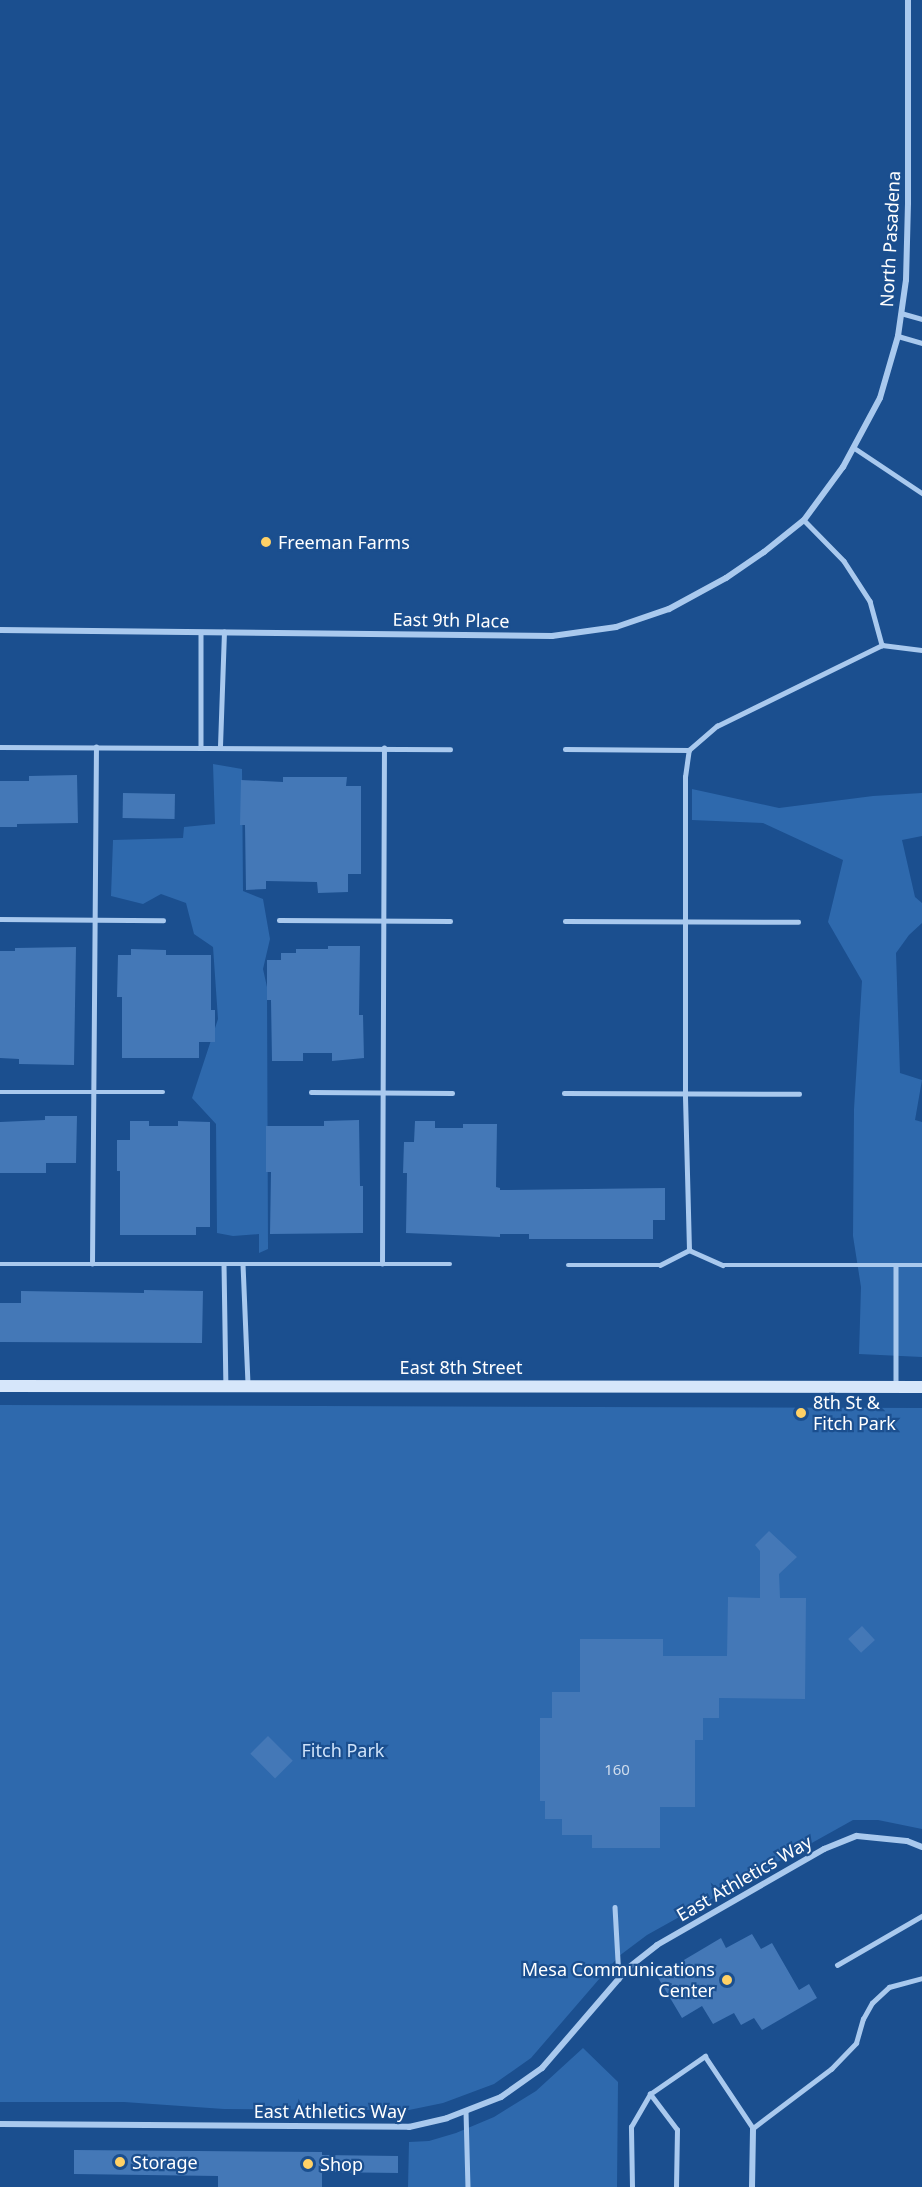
<!DOCTYPE html>
<html>
<head>
<meta charset="utf-8">
<style>
	body { margin:0 }
	#map { position:relative; width:922px; height:2187px; overflow:hidden; background:#1b4f8f; font-family:"Noto Sans",sans-serif }
	div>[style] { position:absolute }
	[style*='--x'] { left:calc(var(--x)*1px); top:calc(var(--y)*1px); width:calc(var(--w)*1px); rotate:calc(var(--a)*1deg) }
	.green>* { inset:0; background:#2e69ad }
	.building>* { inset:0; background:#4478b7; transform-origin:0 0 }
	.lane>* { height:4.5px; margin:-2.25px; padding:0 2.25px; transform-origin:2.25px; border-radius:2.25px; background:#a9c9ee }
	.street>* { height:6px; margin:-3px; padding:0 3px; transform-origin:3px; border-radius:3px; background:#a9c9ee }
	.secondary>* { height:12px; margin:-6px; padding:0 6px; transform-origin:6px; border-radius:6px; background:#d6e6fa }
	.dots>* { width:16px; height:16px; translate:-50% -50%; box-sizing:border-box; border:3px solid #1b4f8f; border-radius:50% }
	span { translate:-50% -50%; white-space:nowrap; text-align:center; line-height:1.15; -webkit-text-stroke:4.5px #1b4f8f; paint-order:stroke }
	.number-label { font-size:15px; color:#d0dded }
	.number-label span { -webkit-text-stroke-width:0 }
	.street-label { font-size:18px; color:#fff }
	.poi-label { font-size:18px; color:#fff }
	.left { translate:0 -50%; text-align:left }
	.right { translate:-100% -50%; text-align:right }
	.park-label { font-size:18px; color:#cfe3fa }
</style>
</head>
<body>
<div id="map">
	<div class="green">
		<div style="clip-path:polygon(213px 764px,242px 769px,243px 891px,263px 899px,270px 939px,263px 969px,267px 987px,268px 1249px,259px 1253px,259px 1234px,233px 1236px,217px 1233px,216px 1124px,192px 1098px,218px 1019px,213px 947px,194px 934px,186px 903px,161px 894px,143px 904px,111px 896px,113px 840px,183px 838px,184px 827px,215px 824px)"></div>
		<div style="clip-path:polygon(692px 789px,779px 808px,873px 796px,922px 793px,922px 836px,902px 840px,915px 897px,922px 903px,922px 923px,909px 935px,896px 953px,900px 1073px,922px 1080px,915px 1120px,922px 1122px,922px 1357px,859px 1354px,861px 1287px,853px 1236px,854px 1109px,862px 981px,828px 922px,843px 860px,763px 823px,692px 820px)"></div>
		<div style="clip-path:polygon(0 1405px,922px 1408px,922px 1829px,878px 1820px,853px 1820px,647px 1935px,619px 1956px,531px 2058px,494px 2084px,443px 2103px,409px 2110px,224px 2109px,124px 2102px,0 2102px)"></div>
		<div style="clip-path:polygon(583px 2048px,618px 2082px,617px 2187px,408px 2187px,409px 2142px,429px 2141px,456px 2133px,494px 2117px,536px 2091px)"></div>
	</div>
	<div class="building">
		<div style="clip-path:polygon(77px 775px,78px 823px,17px 824px,17px 827px,0 827px,0 781px,29px 781px,29px 776px)"></div>
		<div style="clip-path:polygon(283px 777px,347px 777px,346px 786px,361px 786px,361px 874px,348px 874px,348px 892px,318px 893px,317px 882px,266px 881px,266px 889px,246px 890px,245px 825px,240px 825px,241px 780px,283px 782px)"></div>
		<div style="left:123px;top:793px;width:52px;height:25px;rotate:1deg"></div>
		<div style="clip-path:polygon(328px 946px,360px 946px,359px 1015px,363px 1015px,364px 1058px,332px 1061px,332px 1053px,303px 1053px,303px 1061px,272px 1061px,271px 1000px,267px 1000px,267px 960px,281px 960px,281px 953px,296px 953px,296px 949px,328px 949px)"></div>
		<div style="clip-path:polygon(76px 947px,74px 1065px,19px 1064px,19px 1059px,0 1058px,0 951px,15px 951px,15px 948px)"></div>
		<div style="clip-path:polygon(131px 949px,166px 950px,166px 955px,211px 955px,211px 1010px,215px 1010px,215px 1042px,199px 1042px,199px 1058px,122px 1058px,122px 997px,117px 997px,118px 955px,131px 955px)"></div>
		<div style="clip-path:polygon(45px 1116px,77px 1116px,76px 1163px,46px 1163px,46px 1173px,0 1173px,0 1122px,45px 1120px)"></div>
		<div style="clip-path:polygon(359px 1120px,360px 1186px,363px 1186px,363px 1233px,270px 1234px,271px 1172px,266px 1172px,266px 1126px,324px 1126px,324px 1121px)"></div>
		<div style="clip-path:polygon(130px 1121px,149px 1121px,149px 1126px,178px 1126px,178px 1121px,210px 1122px,210px 1227px,196px 1227px,196px 1235px,120px 1235px,120px 1171px,117px 1171px,117px 1140px,130px 1140px)"></div>
		<div style="clip-path:polygon(415px 1121px,435px 1121px,435px 1128px,463px 1128px,463px 1124px,497px 1124px,496px 1187px,500px 1188px,500px 1190px,665px 1188px,665px 1220px,653px 1220px,653px 1239px,529px 1239px,529px 1234px,500px 1234px,500px 1237px,406px 1233px,407px 1173px,403px 1173px,404px 1142px,414px 1142px)"></div>
		<div style="clip-path:polygon(144px 1290px,203px 1291px,202px 1343px,0 1342px,0 1303px,21px 1303px,21px 1291px,144px 1293px)"></div>
		<div style="clip-path:polygon(769px 1531px,797px 1557px,779px 1574px,780px 1598px,806px 1598px,805px 1699px,719px 1698px,719px 1718px,703px 1718px,703px 1740px,695px 1740px,695px 1807px,660px 1807px,660px 1848px,592px 1848px,592px 1835px,562px 1835px,562px 1819px,545px 1819px,545px 1801px,540px 1801px,540px 1718px,552px 1718px,552px 1692px,580px 1692px,580px 1639px,663px 1639px,663px 1656px,727px 1656px,728px 1597px,760px 1598px,760px 1551px,755px 1545px)"></div>
		<div style="left:862px;top:1626px;width:19px;height:19px;rotate:47deg"></div>
		<div style="left:268px;top:1736px;width:35px;height:25px;rotate:45deg"></div>
		<div style="clip-path:polygon(752px 1934px,761px 1949px,772px 1943px,799px 1990px,809px 1984px,817px 1998px,762px 2030px,754px 2018px,741px 2025px,734px 2013px,713px 2024px,702px 2006px,682px 2018px,657px 1976px,721px 1938px,726px 1948px)"></div>
		<div style="clip-path:polygon(74px 2150px,322px 2152px,322px 2155px,398px 2156px,398px 2173px,322px 2172px,322px 2187px,218px 2187px,218px 2176px,74px 2174px)"></div>
	</div>
	<div class="lane">
		<div style="--x:901;--y:313;--w:22;--a:16"></div>
		<div style="--x:898;--y:336;--w:25;--a:16"></div>
		<div style="--x:853;--y:447;--w:83;--a:33.7"></div>
		<div style="--x:804;--y:520;--w:57;--a:45.7"></div>
		<div style="--x:844;--y:561;--w:48;--a:57"></div>
		<div style="--x:870;--y:601;--w:46;--a:74.7"></div>
		<div style="--x:201;--y:632;--w:114;--a:90"></div>
		<div style="--x:220;--y:746;--w:114;--a:-88"></div>
		<div style="--x:0;--y:747;--w:450;--a:0.3"></div>
		<div style="--x:565;--y:749;--w:124;--a:0.5"></div>
		<div style="--x:0;--y:919;--w:163;--a:0.4"></div>
		<div style="--x:279;--y:920;--w:171;--a:0.3"></div>
		<div style="--x:565;--y:921;--w:233;--a:0.2"></div>
		<div style="--x:0;--y:1092;--w:163;--a:0"></div>
		<div style="--x:311;--y:1092;--w:141;--a:0.4"></div>
		<div style="--x:564;--y:1093;--w:235;--a:0.2"></div>
		<div style="--x:689;--y:1250;--w:157;--a:-91.5"></div>
		<div style="--x:685;--y:1093;--w:316;--a:-90"></div>
		<div style="--x:685;--y:777;--w:27;--a:-82"></div>
		<div style="--x:689;--y:750;--w:37;--a:-41"></div>
		<div style="--x:717;--y:726;--w:184;--a:-26.1"></div>
		<div style="--x:882;--y:645;--w:40;--a:7.1"></div>
		<div style="--x:0;--y:1264;--w:450;--a:0"></div>
		<div style="--x:92;--y:1264;--w:517;--a:-89.56"></div>
		<div style="--x:224;--y:1264;--w:121;--a:89.1"></div>
		<div style="--x:243;--y:1264;--w:121;--a:87.6"></div>
		<div style="--x:382;--y:1264;--w:516;--a:-89.78"></div>
		<div style="--x:568;--y:1265;--w:92;--a:0"></div>
		<div style="--x:660;--y:1265;--w:33;--a:-27"></div>
		<div style="--x:689;--y:1250;--w:37;--a:24"></div>
		<div style="--x:723;--y:1265;--w:199;--a:0"></div>
		<div style="--x:896;--y:1265;--w:119;--a:90"></div>
		<div style="--x:615;--y:1907;--w:72;--a:86.8"></div>
		<div style="--x:837;--y:1965;--w:98;--a:-30"></div>
		<div style="--x:466;--y:2111;--w:76;--a:88.5"></div>
		<div style="--x:632;--y:2187;--w:60;--a:-91"></div>
		<div style="--x:631;--y:2127;--w:38;--a:-60"></div>
		<div style="--x:676;--y:2187;--w:57;--a:-89"></div>
		<div style="--x:677;--y:2130;--w:45;--a:-126.9"></div>
		<div style="--x:650;--y:2094;--w:67;--a:-34.6"></div>
		<div style="--x:705;--y:2056;--w:87;--a:56.3"></div>
		<div style="--x:753;--y:2128;--w:98;--a:-37.1"></div>
		<div style="--x:831;--y:2069;--w:36;--a:-46"></div>
		<div style="--x:856;--y:2043;--w:25;--a:-74"></div>
		<div style="--x:863;--y:2019;--w:18;--a:-61"></div>
		<div style="--x:872;--y:2003;--w:23;--a:-43"></div>
		<div style="--x:889;--y:1987;--w:34;--a:-15"></div>
	</div>
	<div class="street">
		<div style="--x:0;--y:630;--w:552;--a:0.62"></div>
		<div style="--x:552;--y:636;--w:65;--a:-8"></div>
		<div style="--x:616;--y:627;--w:56;--a:-18.8"></div>
		<div style="--x:669;--y:609;--w:65;--a:-28.5"></div>
		<div style="--x:726;--y:578;--w:46;--a:-34.4"></div>
		<div style="--x:764;--y:552;--w:51;--a:-38.7"></div>
		<div style="--x:804;--y:520;--w:66;--a:-53.7"></div>
		<div style="--x:843;--y:467;--w:78;--a:-61.8"></div>
		<div style="--x:880;--y:398;--w:65;--a:-73.8"></div>
		<div style="--x:898;--y:336;--w:57;--a:-81.9"></div>
		<div style="--x:906;--y:280;--w:77;--a:-88.5"></div>
		<div style="--x:908;--y:203;--w:203;--a:-90"></div>
		<div style="--x:0;--y:2124;--w:409;--a:0.4"></div>
		<div style="--x:409;--y:2127;--w:39;--a:-13"></div>
		<div style="--x:447;--y:2118;--w:58;--a:-21.3"></div>
		<div style="--x:501;--y:2097;--w:50;--a:-35.3"></div>
		<div style="--x:542;--y:2068;--w:132;--a:-49.3"></div>
		<div style="--x:628;--y:1968;--w:37;--a:-38"></div>
		<div style="--x:657;--y:1945;--w:193;--a:-29.9"></div>
		<div style="--x:824;--y:1849;--w:35;--a:-22"></div>
		<div style="--x:857;--y:1836;--w:50;--a:5.7"></div>
		<div style="--x:907;--y:1841;--w:16;--a:22"></div>
		<div style="--x:752;--y:2187;--w:59;--a:-89"></div>
	</div>
	<div class="secondary">
		<div style="--x:0;--y:1386;--w:922;--a:0.06"></div>
	</div>
	<div class="dots">
		<div style="left:266px;top:542px;background:#ffd166"></div>
		<div style="left:801px;top:1413px;background:#ffd166"></div>
		<div style="left:727px;top:1980px;background:#ffd166"></div>
		<div style="left:120px;top:2162px;background:#ffd166"></div>
		<div style="left:308px;top:2164px;background:#ffd166"></div>
	</div>
	<div class="number-label">
		<span style="left:617px;top:1770px">160</span>
	</div>
	<div class="street-label">
		<span style="left:890px;top:239px;rotate:-87deg">North Pasadena</span>
		<span style="left:451px;top:620px;rotate:1deg">East 9th Place</span>
		<span style="left:461px;top:1367px">East 8th Street</span>
		<span style="left:744px;top:1878px;rotate:-30deg">East Athletics Way</span>
		<span style="left:330px;top:2111px">East Athletics Way</span>
	</div>
	<div class="poi-label">
		<span class="left" style="left:278px;top:542px">Freeman Farms</span>
		<span class="left" style="left:813px;top:1413px">8th St &amp;<br>Fitch Park</span>
		<span class="right" style="left:715px;top:1980px">Mesa Communications<br>Center</span>
		<span class="left" style="left:132px;top:2162px">Storage</span>
		<span class="left" style="left:320px;top:2164px">Shop</span>
	</div>
	<div class="park-label">
		<span style="left:343px;top:1750px">Fitch Park</span>
	</div>
</div>
</body>
</html>
